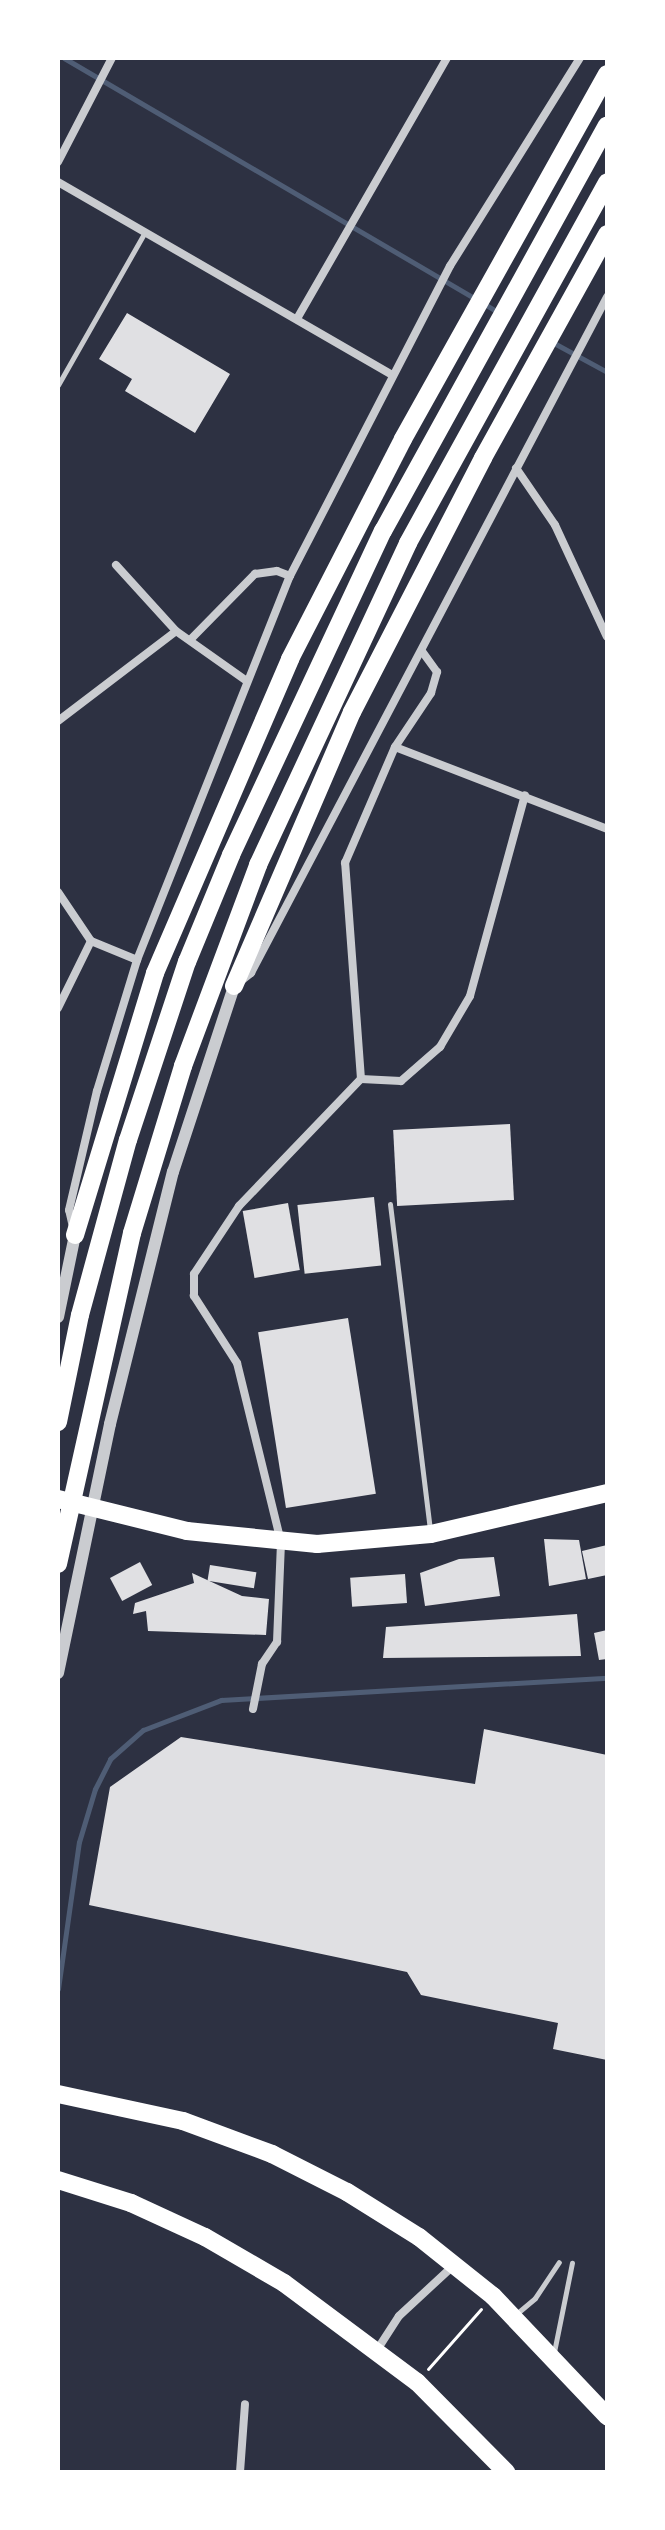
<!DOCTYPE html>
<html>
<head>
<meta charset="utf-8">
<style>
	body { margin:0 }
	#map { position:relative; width:665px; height:2530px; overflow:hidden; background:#2d3142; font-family:Literata,serif }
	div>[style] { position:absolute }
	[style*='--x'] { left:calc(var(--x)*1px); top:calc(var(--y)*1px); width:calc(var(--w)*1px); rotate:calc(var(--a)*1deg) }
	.stream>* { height:5px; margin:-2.5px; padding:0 2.5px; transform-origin:2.5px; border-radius:2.5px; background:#4f5d75 }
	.building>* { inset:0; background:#e0e0e3; transform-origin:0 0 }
	.path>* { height:3px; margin:-1.5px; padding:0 1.5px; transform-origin:1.5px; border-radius:1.5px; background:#fff }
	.service>* { height:5px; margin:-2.5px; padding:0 2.5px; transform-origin:2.5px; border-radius:2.5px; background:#caccd0 }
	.minor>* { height:8px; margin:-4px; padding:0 4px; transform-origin:4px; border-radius:4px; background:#caccd0 }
	.tertiary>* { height:12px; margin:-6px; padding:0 6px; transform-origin:6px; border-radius:6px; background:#caccd0 }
	.trunk>* { height:18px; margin:-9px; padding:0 9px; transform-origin:9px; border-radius:9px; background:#fff }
	.motorway>* { height:18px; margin:-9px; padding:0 9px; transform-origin:9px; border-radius:9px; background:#fff }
	span { translate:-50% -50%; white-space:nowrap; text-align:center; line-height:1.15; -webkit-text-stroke:6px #fff; paint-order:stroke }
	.frame { position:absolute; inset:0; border:60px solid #fff; pointer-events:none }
</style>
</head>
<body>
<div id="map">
	<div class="stream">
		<div style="--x:64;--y:58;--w:503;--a:30.34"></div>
		<div style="--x:552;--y:342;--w:63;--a:28.6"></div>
		<div style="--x:58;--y:1989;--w:148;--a:-81.9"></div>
		<div style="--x:79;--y:1842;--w:55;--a:-73.2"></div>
		<div style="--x:95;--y:1789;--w:34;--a:-63"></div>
		<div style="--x:110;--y:1759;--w:44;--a:-41.3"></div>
		<div style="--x:143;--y:1730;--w:84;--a:-21"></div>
		<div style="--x:221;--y:1700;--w:387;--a:-3.3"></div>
	</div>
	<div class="building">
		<div style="clip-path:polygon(127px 313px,230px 374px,195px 433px,125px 391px,132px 379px,99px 359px)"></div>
		<div style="left:510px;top:1124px;width:76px;height:117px;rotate:87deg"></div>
		<div style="left:374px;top:1197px;width:69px;height:77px;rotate:84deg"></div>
		<div style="left:288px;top:1203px;width:68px;height:46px;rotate:80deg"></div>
		<div style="left:348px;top:1318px;width:178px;height:91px;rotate:81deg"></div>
		<div style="clip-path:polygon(544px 1539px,579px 1540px,586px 1579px,549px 1586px)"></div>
		<div style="clip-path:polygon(607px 1545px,607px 1575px,588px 1579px,582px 1551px)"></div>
		<div style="clip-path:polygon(494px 1557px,500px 1596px,425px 1606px,420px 1573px,459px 1559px)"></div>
		<div style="left:140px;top:1562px;width:26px;height:34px;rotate:62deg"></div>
		<div style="left:210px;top:1565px;width:47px;height:16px;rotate:9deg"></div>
		<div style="clip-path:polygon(192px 1573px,242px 1596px,269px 1599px,266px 1635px,148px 1631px,146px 1611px,133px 1614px,135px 1603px,194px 1583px)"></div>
		<div style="left:405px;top:1574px;width:29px;height:55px;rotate:86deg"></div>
		<div style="clip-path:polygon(577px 1614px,581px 1656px,383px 1658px,386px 1627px)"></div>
		<div style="clip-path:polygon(607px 1630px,607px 1659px,599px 1660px,594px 1633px)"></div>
		<div style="clip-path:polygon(484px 1729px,607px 1755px,607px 2060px,553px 2049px,558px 2023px,421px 1995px,407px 1972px,89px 1905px,110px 1787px,181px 1737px,475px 1784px)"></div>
	</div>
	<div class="path">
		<div style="--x:428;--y:2369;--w:80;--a:-48.5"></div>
	</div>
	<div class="service">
		<div style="--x:58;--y:385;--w:176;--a:-60.4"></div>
		<div style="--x:390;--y:1204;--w:327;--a:83"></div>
		<div style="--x:515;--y:2315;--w:26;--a:-40"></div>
		<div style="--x:535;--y:2298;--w:43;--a:-56.3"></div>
		<div style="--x:554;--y:2352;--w:91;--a:-78.6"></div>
	</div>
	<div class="minor">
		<div style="--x:58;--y:162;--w:117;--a:-62.6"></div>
		<div style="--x:58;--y:182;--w:386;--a:30"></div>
		<div style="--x:298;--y:317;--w:299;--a:-60.1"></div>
		<div style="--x:516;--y:468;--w:69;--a:55.6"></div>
		<div style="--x:555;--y:525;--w:123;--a:65.1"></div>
		<div style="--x:116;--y:565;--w:89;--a:47.7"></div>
		<div style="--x:192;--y:638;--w:90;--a:-45.5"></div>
		<div style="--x:255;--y:574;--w:22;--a:-8"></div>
		<div style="--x:277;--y:571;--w:14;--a:21"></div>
		<div style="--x:58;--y:721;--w:148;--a:-37.3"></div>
		<div style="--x:176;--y:631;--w:87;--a:35.2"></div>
		<div style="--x:395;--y:747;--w:227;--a:21.1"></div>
		<div style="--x:58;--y:892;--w:59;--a:56"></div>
		<div style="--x:91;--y:941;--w:75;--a:116.2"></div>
		<div style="--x:91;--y:941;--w:50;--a:22.4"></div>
		<div style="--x:241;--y:981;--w:13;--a:-39"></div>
		<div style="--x:251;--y:973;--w:764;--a:-62.23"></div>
		<div style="--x:361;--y:1079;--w:40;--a:2.9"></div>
		<div style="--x:401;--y:1081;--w:52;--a:-41.1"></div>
		<div style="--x:440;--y:1047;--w:59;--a:-59.5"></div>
		<div style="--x:470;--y:996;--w:208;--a:-74.7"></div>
		<div style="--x:73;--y:1227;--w:17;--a:-103"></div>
		<div style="--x:69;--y:1210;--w:122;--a:-76.8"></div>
		<div style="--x:97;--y:1091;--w:137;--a:-73"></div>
		<div style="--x:137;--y:960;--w:413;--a:-68.3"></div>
		<div style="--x:290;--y:576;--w:349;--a:-62.7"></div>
		<div style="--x:450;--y:266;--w:245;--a:-58"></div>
		<div style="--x:253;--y:1709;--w:46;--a:-78.7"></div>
		<div style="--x:262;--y:1664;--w:27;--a:-56"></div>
		<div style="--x:277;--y:1642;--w:100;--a:-87.7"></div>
		<div style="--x:281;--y:1542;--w:184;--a:-103.8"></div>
		<div style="--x:237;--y:1363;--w:80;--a:-122.7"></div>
		<div style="--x:194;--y:1296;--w:22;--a:-90"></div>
		<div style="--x:194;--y:1274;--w:82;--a:-56.5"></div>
		<div style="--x:239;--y:1206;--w:176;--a:-46.2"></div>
		<div style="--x:361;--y:1079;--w:217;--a:-94.2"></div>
		<div style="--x:345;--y:863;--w:126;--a:-66.7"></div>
		<div style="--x:395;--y:747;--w:65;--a:-56.3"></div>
		<div style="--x:431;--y:693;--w:22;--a:-74"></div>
		<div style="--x:437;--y:672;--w:26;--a:-126"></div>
		<div style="--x:377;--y:2350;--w:40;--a:-57.1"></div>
		<div style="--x:399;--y:2316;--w:74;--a:-42.8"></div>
		<div style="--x:240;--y:2472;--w:68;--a:-85.8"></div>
	</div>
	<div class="tertiary">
		<div style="--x:58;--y:1317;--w:84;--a:-78.3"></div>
		<div style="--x:58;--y:1673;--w:254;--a:-78.2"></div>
		<div style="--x:110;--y:1424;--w:260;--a:-76"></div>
		<div style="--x:173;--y:1172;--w:196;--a:-71.8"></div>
	</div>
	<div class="trunk">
		<div style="--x:58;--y:1499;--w:133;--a:13.9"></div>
		<div style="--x:187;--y:1531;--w:131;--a:5.7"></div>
		<div style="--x:317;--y:1544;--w:114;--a:-5"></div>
		<div style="--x:431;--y:1534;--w:181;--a:-13.1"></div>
		<div style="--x:58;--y:2094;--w:128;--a:12.2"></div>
		<div style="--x:183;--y:2121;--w:95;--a:20.3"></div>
		<div style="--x:272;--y:2154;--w:84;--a:26.9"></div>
		<div style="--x:347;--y:2192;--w:85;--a:32"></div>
		<div style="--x:419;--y:2237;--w:95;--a:38.6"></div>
		<div style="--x:493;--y:2296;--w:166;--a:46.5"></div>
		<div style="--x:58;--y:2180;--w:77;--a:17.5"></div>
		<div style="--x:131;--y:2203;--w:81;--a:24.7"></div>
		<div style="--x:205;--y:2237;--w:91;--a:30.2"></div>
		<div style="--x:284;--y:2283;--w:166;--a:36.7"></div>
		<div style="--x:417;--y:2382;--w:127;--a:45.3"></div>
	</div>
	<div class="motorway">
		<div style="--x:234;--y:986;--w:298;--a:-66.7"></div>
		<div style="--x:352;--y:712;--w:286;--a:-62.7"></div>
		<div style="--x:483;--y:458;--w:256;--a:-61"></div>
		<div style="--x:75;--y:1235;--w:274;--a:-73"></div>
		<div style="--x:155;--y:973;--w:342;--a:-66.7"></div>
		<div style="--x:290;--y:659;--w:247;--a:-62.8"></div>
		<div style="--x:403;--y:439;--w:418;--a:-60.8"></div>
		<div style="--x:58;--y:1422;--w:109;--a:-78.4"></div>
		<div style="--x:80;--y:1315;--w:181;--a:-74.7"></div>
		<div style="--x:128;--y:1140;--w:188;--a:-71.7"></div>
		<div style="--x:187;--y:962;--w:116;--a:-67.6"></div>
		<div style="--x:231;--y:855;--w:358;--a:-64.9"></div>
		<div style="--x:383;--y:531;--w:463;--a:-61.1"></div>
		<div style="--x:58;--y:1564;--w:339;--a:-77.4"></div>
		<div style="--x:132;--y:1233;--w:175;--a:-73"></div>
		<div style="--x:183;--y:1066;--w:215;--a:-69.5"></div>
		<div style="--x:258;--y:865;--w:355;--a:-65"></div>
		<div style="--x:408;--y:543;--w:412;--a:-61.1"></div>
	</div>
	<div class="frame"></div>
</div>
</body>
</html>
